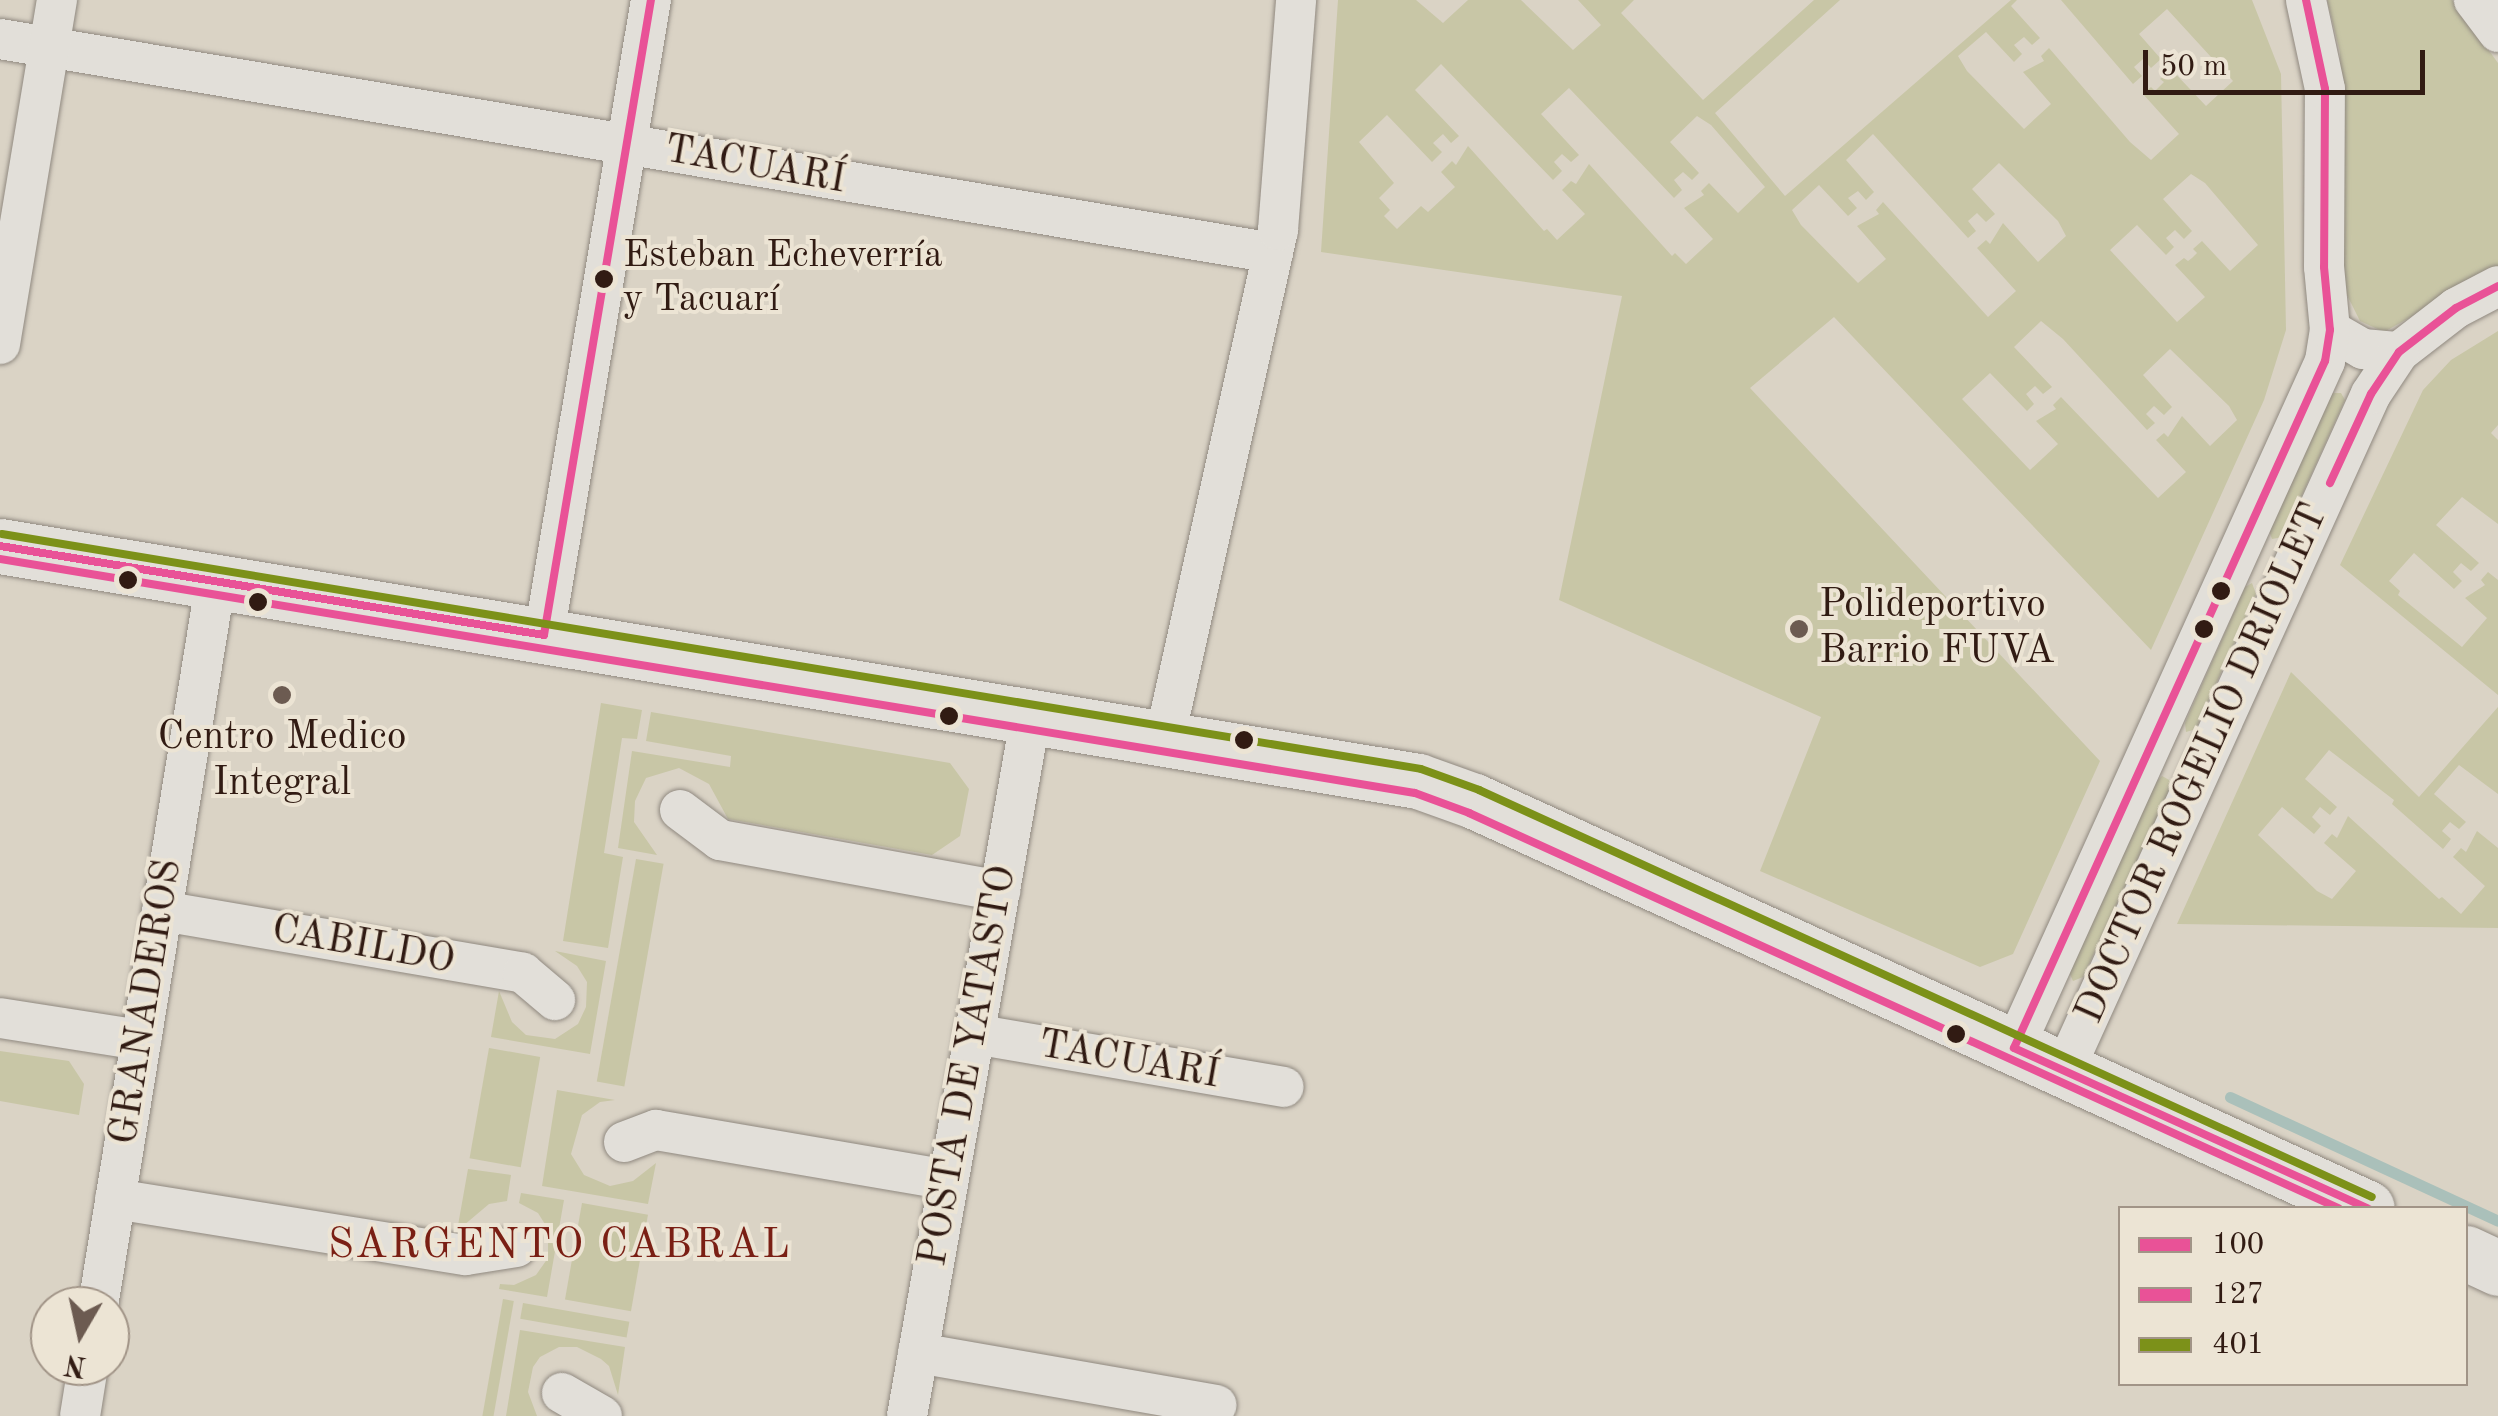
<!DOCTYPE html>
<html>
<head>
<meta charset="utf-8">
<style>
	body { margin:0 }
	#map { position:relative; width:2498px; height:1416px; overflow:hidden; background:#dad3c5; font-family:"Old Standard TT",serif }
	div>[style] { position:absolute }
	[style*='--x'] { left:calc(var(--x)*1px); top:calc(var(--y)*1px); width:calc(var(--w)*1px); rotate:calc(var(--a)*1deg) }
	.green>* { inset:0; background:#c8c6a6; transform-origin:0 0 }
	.stream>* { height:11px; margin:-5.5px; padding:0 5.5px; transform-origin:5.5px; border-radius:5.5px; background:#aac0ba }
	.roads { filter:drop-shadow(0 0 2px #908980) drop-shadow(0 0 2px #908980) }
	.street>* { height:40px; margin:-20px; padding:0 20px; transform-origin:20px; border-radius:20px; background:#e2dfd9 }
	.secondary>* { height:55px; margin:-27.5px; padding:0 27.5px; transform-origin:27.5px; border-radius:27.5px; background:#e2dfd9 }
	.bus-1>* { height:8px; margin:-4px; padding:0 4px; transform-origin:4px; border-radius:4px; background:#e95297 }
	.bus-2>* { height:8px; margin:-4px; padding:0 4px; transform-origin:4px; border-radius:4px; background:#e95297 }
	.bus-3>* { height:8px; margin:-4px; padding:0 4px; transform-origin:4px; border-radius:4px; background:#7c9119 }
	.dots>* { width:28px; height:28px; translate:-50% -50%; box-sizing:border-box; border:5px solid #ece4d4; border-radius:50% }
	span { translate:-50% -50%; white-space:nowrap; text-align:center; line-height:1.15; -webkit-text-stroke:8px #ece4d4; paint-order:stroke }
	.bus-label { font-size:38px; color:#311b13 }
	.left { translate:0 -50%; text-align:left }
	.street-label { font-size:40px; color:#311b13 }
	.poi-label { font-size:40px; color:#311b13 }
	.neighbourhood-label { font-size:42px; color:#7a1f14; letter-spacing:2.5px }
	.legend { position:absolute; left:2118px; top:1206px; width:350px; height:180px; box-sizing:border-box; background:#ece4d4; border:2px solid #a19487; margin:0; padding:12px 18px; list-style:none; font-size:30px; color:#311b13 }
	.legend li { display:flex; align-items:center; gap:20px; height:50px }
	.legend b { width:50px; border:2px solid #a19487 }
	.north { position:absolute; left:30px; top:1286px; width:100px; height:100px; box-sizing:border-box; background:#ece4d4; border:2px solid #a19487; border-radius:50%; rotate:189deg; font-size:28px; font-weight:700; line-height:40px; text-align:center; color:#311b13 }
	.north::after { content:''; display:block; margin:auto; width:35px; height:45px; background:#6c5b51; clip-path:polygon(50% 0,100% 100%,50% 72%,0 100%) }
	.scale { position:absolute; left:2143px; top:50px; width:282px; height:45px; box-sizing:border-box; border:5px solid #311b13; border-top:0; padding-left:12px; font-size:30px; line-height:35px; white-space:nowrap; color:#311b13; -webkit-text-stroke:8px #ece4d4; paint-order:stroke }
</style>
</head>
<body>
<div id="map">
	<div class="green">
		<div style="clip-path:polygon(evenodd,1338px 0,1416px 0,1443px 23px,1468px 0,1521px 0,1573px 50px,1601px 25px,1578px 0,1634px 0,1621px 13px,1703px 100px,1814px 0,1840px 0,1715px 113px,1785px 196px,2011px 0,2017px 0,2011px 6px,2040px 38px,2032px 45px,2024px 37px,2014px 45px,2022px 54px,2014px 62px,1986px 32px,1958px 56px,1967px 71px,2024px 129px,2051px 104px,2023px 72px,2044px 61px,2041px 56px,2049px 48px,2130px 142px,2151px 160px,2179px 134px,2143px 94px,2151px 87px,2155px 91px,2164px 82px,2160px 79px,2171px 69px,2206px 106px,2233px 81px,2167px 9px,2139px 34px,2161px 59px,2151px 68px,2143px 59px,2134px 67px,2142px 76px,2133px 84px,2061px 0,2252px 0,2281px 74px,2286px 330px,2264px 400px,2151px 650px,1834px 317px,1750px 388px,2100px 761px,2013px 954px,1980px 967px,1760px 871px,1821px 717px,1559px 600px,1622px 296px,1321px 252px,1338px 0,1441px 64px,1553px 180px,1562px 171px,1554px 162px,1562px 154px,1571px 162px,1579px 155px,1541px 114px,1569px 88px,1674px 198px,1682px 190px,1674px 180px,1683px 172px,1692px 180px,1699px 173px,1670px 142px,1697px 116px,1711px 125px,1765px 187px,1738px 213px,1709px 183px,1701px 191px,1704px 195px,1684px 208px,1713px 239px,1686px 264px,1675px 253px,1672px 256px,1589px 164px,1576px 184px,1571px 181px,1562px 190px,1585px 214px,1557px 240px,1547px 229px,1544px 231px,1468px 146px,1456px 165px,1452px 161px,1441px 172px,1455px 187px,1428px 212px,1421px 206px,1397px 229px,1384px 216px,1390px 210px,1379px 198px,1394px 183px,1359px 142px,1387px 115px,1432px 162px,1442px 152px,1433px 143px,1443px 134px,1451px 143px,1459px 136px,1415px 90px,1441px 64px,1338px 0,1873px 134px,1968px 238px,1976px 231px,1968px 221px,1977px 213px,1986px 222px,1995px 214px,1972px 189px,1999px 163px,2058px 221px,2066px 236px,2038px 262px,2003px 223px,1990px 244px,1986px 240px,1977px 248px,2016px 291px,1988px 317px,1883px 202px,1876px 210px,1879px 214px,1857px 226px,1886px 259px,1858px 283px,1801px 225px,1792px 210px,1819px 185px,1848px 216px,1857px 208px,1848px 198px,1858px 191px,1866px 200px,1874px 192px,1846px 160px,1873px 134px,1338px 0,2191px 174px,2205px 183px,2258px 245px,2230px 271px,2202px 241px,2193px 249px,2197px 253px,2192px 258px,2188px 261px,2184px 258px,2175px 265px,2205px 297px,2177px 322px,2110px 250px,2137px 225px,2166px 255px,2174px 247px,2166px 238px,2175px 230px,2184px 239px,2192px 231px,2163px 199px,2191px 174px,1338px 0,2041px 321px,2063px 339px,2147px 430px,2155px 423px,2146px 414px,2154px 406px,2164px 415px,2172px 407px,2143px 375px,2170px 349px,2229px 406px,2237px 420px,2210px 446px,2182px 416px,2168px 437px,2164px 433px,2156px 440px,2186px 472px,2158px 498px,2061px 397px,2053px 405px,2056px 409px,2036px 421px,2058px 444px,2030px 470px,1962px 399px,1990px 373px,2027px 411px,2034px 404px,2026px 394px,2035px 386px,2043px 394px,2052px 387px,2014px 347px,2041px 321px)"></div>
		<div style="clip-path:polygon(2327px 0,2452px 0,2498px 63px,2498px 268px,2384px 332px,2360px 321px,2342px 285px,2340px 52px)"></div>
		<div style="clip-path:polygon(2498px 331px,2498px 425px,2491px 433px,2498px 440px,2498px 524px,2462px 497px,2436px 525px,2479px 563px,2471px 571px,2461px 563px,2453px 572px,2462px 581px,2454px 589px,2414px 553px,2389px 581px,2400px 591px,2398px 595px,2462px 647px,2487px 618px,2465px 598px,2485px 585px,2481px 580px,2488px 572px,2498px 580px,2498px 695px,2340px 565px,2423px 390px,2451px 360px)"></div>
		<div style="clip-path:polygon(2331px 393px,2341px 393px,2345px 400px,2283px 537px,2272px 539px,2269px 531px)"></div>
		<div style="clip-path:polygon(2252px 583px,2256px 594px,2196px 729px,2186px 732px,2185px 723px,2245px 587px)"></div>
		<div style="clip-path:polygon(2291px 672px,2419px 797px,2498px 707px,2498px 794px,2459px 765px,2434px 794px,2466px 822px,2459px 829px,2450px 822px,2442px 831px,2451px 839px,2443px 849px,2392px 804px,2394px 800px,2329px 750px,2305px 779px,2337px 807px,2330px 815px,2320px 807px,2312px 817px,2321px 826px,2314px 834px,2282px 807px,2258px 835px,2317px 891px,2332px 899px,2356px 871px,2324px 843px,2332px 834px,2337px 838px,2348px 816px,2439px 899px,2442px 897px,2461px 914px,2485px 886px,2453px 857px,2461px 848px,2466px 852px,2477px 831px,2498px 848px,2498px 928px,2177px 924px)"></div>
		<div style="clip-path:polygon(601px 703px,642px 710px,637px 739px,622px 738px,604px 853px,623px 857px,608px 948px,563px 941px)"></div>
		<div style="clip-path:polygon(651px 712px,950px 763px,969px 789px,960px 836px,932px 855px,728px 819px,709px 784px,679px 768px,646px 778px,635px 801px,634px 822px,657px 855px,618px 848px,632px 751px,730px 767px,731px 756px,646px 741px)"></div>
		<div style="clip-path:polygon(2162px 776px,2171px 781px,2170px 789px,2083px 977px,2073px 981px,2069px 972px,2155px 783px)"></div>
		<div style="left:636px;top:859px;width:28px;height:226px;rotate:10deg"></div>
		<div style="clip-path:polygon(555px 951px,606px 961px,590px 1054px,491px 1037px,499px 991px,512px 1022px,526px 1035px,555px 1039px,578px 1024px,586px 1007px,587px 982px,577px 966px)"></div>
		<div style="left:489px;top:1048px;width:52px;height:112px;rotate:10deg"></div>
		<div style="clip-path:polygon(0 1051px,69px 1061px,84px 1084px,79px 1115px,0 1101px)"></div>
		<div style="clip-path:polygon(557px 1090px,615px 1100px,600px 1102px,582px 1115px,571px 1154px,584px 1175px,610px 1186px,633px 1181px,656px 1163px,648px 1204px,542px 1186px)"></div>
		<div style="clip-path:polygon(468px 1169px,511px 1175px,507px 1201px,489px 1204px,457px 1231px)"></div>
		<div style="clip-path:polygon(521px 1193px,564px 1200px,547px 1297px,499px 1289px,500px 1284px,514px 1285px,536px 1275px,548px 1258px,548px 1229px,538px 1213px,519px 1203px)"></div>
		<div style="left:582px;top:1203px;width:67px;height:98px;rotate:10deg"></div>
		<div style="left:503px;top:1299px;width:11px;height:119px;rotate:10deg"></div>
		<div style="left:523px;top:1303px;width:108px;height:16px;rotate:10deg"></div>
		<div style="clip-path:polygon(520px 1330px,625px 1347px,618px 1395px,609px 1366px,601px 1359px,577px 1347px,559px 1347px,540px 1357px,533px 1367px,528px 1392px,537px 1416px,506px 1416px)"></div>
	</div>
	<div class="stream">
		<div style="--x:2230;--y:1097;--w:295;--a:24.8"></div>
	</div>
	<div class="roads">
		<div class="street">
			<div style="--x:2474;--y:0;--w:40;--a:53"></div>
			<div style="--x:0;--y:39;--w:1291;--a:9.54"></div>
			<div style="--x:2330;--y:330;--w:38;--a:30"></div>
			<div style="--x:2363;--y:349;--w:36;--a:5"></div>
			<div style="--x:2399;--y:352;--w:72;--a:-37.7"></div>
			<div style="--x:2456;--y:308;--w:47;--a:-27.6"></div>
			<div style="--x:0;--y:344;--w:349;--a:-80.6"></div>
			<div style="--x:544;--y:635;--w:644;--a:-80.44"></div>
			<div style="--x:1165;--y:737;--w:519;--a:-77.44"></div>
			<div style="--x:1278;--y:230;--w:231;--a:-85.5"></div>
			<div style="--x:680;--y:810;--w:50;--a:36.9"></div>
			<div style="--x:720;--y:840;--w:285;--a:10.3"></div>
			<div style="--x:162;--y:911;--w:366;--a:9.7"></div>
			<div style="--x:523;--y:973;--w:42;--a:40.2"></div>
			<div style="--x:0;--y:1018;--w:143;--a:8.9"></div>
			<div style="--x:974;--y:1034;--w:314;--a:9.7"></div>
			<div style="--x:2014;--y:1048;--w:754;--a:-65.64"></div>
			<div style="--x:2325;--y:361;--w:31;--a:-81"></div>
			<div style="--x:2330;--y:330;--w:63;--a:-95.4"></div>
			<div style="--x:2324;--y:267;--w:178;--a:-89.7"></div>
			<div style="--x:2325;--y:89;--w:91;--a:-102.1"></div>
			<div style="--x:2064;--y:1071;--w:743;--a:-65.61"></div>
			<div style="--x:2371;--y:394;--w:50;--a:-56.3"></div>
			<div style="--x:624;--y:1142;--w:34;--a:-21"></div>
			<div style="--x:656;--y:1130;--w:296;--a:9.7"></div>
			<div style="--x:115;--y:1199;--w:355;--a:9.1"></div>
			<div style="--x:466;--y:1255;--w:51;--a:-9.1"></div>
			<div style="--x:98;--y:1306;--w:736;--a:-80.77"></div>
			<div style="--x:918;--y:1353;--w:303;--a:9.9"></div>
			<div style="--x:562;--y:1393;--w:46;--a:29.9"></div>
			<div style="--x:80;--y:1416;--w:51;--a:-80.9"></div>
			<div style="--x:907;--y:1416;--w:712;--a:-79.97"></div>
		</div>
		<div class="secondary">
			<div style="--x:0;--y:546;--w:1437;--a:9.41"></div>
			<div style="--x:1418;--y:781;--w:59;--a:19.7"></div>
			<div style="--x:1474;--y:801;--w:981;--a:24.5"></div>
			<div style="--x:2466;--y:1253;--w:35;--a:25"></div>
		</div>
	</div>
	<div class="bus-1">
		<div style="--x:2306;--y:0;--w:91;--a:77.9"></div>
		<div style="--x:2325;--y:89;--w:178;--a:90.3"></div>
		<div style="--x:2324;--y:267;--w:63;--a:84.6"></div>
		<div style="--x:2330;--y:330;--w:31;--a:99"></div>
		<div style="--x:2325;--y:361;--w:754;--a:114.36"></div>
		<div style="--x:2014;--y:1048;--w:388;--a:24.4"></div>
		<div style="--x:2330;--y:483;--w:98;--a:-65.3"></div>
		<div style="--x:2371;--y:394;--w:50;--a:-56.3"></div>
		<div style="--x:2399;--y:352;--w:72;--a:-37.7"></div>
		<div style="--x:2456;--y:308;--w:47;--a:-27.6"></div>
		<div style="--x:0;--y:546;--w:551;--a:9.29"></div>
		<div style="--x:544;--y:635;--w:644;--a:-80.44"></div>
	</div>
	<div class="bus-2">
		<div style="--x:0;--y:559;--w:1434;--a:9.39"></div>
		<div style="--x:1415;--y:793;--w:58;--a:20.3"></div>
		<div style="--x:1469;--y:813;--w:955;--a:24.44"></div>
	</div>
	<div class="bus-3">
		<div style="--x:2;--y:534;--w:1438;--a:9.4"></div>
		<div style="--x:1421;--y:769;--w:62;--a:19.9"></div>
		<div style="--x:1479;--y:790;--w:981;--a:24.5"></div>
	</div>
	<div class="dots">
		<div style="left:604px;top:279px;background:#311b13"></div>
		<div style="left:128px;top:580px;background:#311b13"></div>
		<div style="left:2221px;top:591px;background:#311b13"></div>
		<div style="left:258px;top:602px;background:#311b13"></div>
		<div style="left:1799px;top:629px;background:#6c5b51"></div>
		<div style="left:2204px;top:629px;background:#311b13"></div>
		<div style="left:282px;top:695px;background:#6c5b51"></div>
		<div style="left:949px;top:716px;background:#311b13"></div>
		<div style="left:1244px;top:740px;background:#311b13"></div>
		<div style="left:1956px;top:1034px;background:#311b13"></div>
	</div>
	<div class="bus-label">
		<span class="left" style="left:623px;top:279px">Esteban Echeverría<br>y Tacuarí</span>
	</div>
	<div class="street-label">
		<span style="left:755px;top:166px;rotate:10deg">TACUARÍ</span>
		<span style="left:2203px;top:764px;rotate:-66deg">DOCTOR ROGELIO DRIOLET</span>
		<span style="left:363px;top:946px;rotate:10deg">CABILDO</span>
		<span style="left:147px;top:1002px;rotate:-81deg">GRANADEROS</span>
		<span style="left:1129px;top:1061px;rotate:10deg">TACUARÍ</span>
		<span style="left:969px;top:1066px;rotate:-80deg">POSTA DE YATASTO</span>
	</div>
	<div class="poi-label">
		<span class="left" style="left:1819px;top:629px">Polideportivo<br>Barrio FUVA</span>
		<span style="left:282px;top:761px">Centro Medico<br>Integral</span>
	</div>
	<div class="neighbourhood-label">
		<span style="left:560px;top:1246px">SARGENTO CABRAL</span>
	</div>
	<ul class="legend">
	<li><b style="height:12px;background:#e95297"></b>100</li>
	<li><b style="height:12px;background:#e95297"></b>127</li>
	<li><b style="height:12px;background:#7c9119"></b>401</li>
	</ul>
	<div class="north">N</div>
	<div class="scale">50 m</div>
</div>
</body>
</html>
